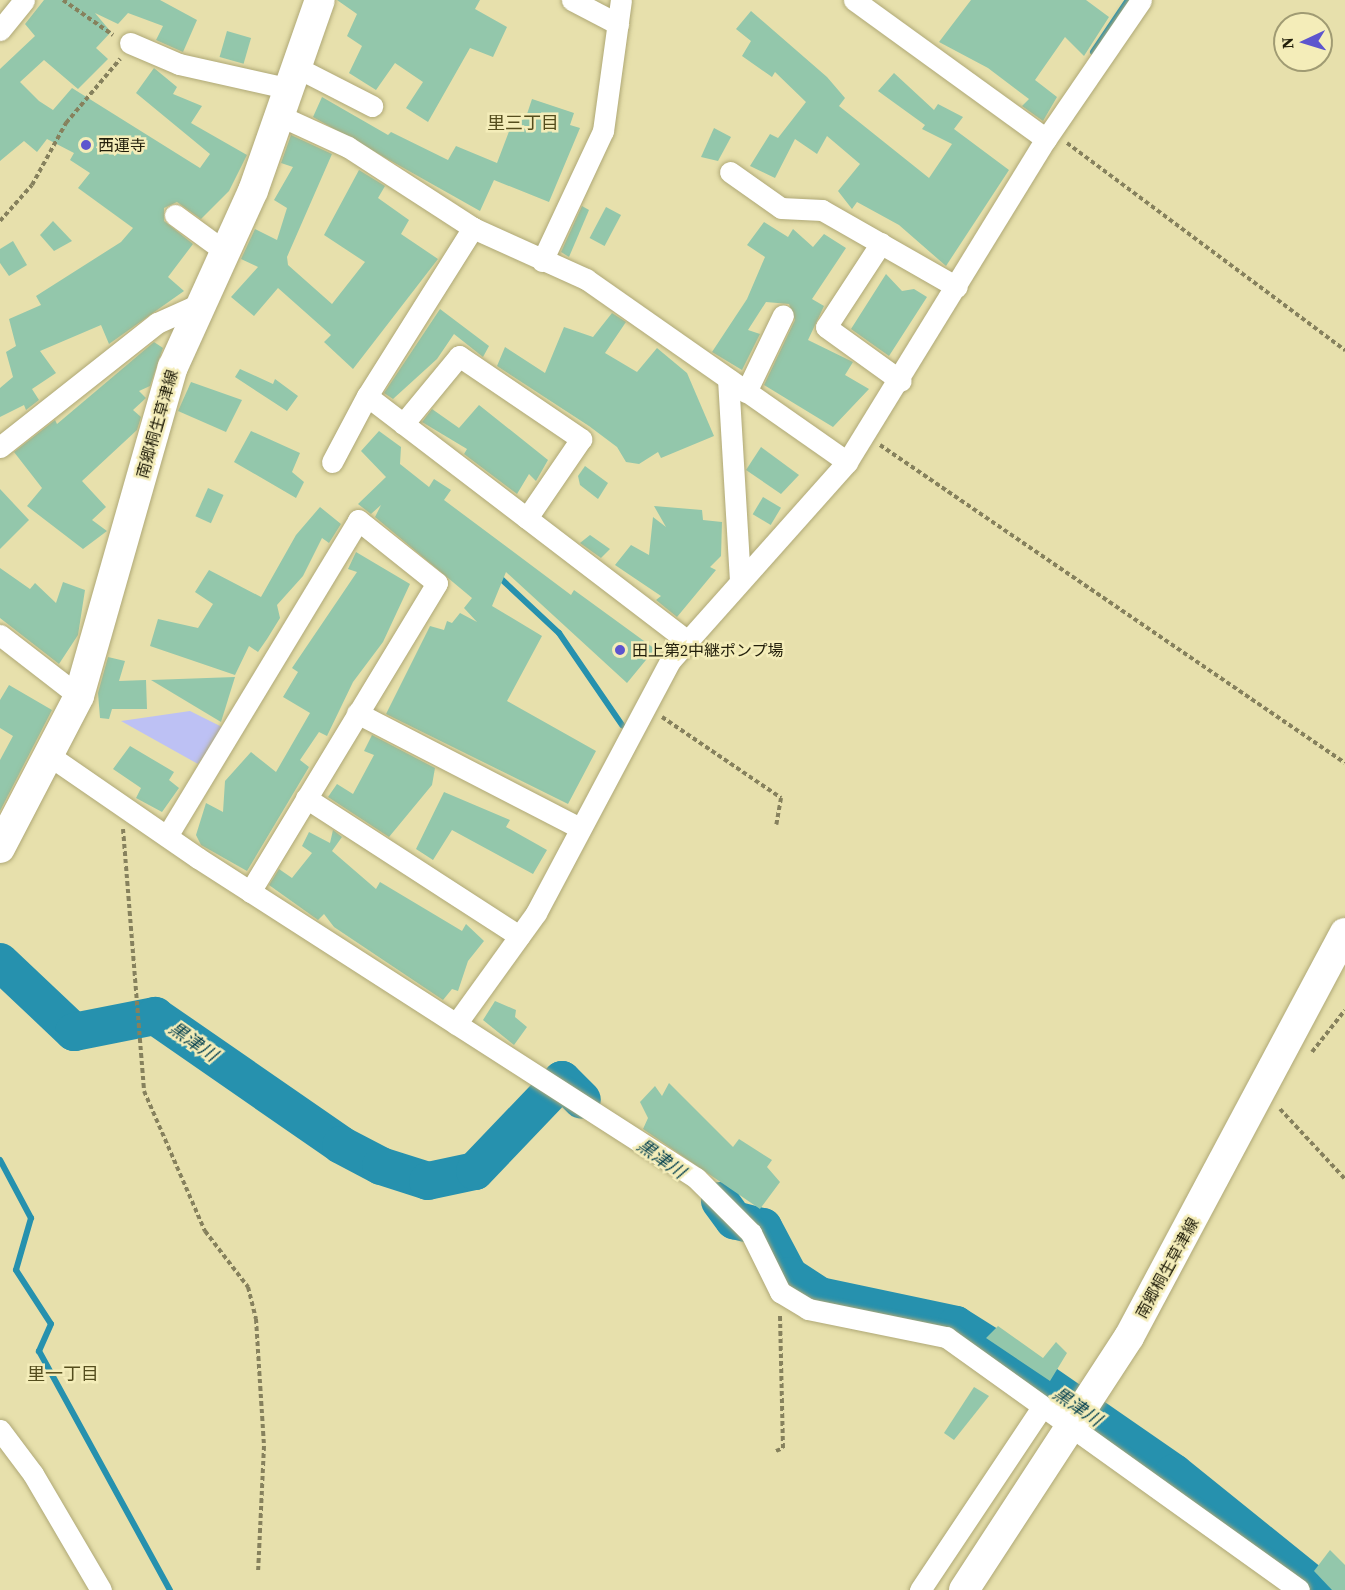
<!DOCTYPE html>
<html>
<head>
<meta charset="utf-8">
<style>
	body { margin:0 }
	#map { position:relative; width:1345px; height:1590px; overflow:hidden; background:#e7e0ac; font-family:"Source Serif 4","Noto Sans JP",serif }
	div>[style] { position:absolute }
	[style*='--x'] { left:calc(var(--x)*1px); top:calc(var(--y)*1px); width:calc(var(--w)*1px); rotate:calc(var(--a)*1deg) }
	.green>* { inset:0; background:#bdc1f4 }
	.stream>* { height:6px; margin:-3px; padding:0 3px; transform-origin:3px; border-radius:3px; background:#2691ae }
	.river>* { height:38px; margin:-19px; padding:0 19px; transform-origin:19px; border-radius:19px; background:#2691ae }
	.building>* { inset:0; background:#93c7ab; transform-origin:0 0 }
	.path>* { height:4px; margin-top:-2px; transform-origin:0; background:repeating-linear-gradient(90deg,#86815d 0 4.5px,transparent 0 7.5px) }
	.roads { filter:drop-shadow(0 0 2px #afa876) drop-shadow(0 0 2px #afa876) }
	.street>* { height:21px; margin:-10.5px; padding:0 10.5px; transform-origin:10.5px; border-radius:10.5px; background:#fff }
	.secondary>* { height:30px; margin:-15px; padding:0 15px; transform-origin:15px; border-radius:15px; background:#fff }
	.dots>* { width:16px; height:16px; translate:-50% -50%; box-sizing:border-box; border:3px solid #f4edb9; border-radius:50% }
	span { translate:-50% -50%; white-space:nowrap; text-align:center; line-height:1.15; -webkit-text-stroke:5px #f4edb9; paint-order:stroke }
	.poi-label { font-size:16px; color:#221f0b }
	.left { translate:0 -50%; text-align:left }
	.street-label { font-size:16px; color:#221f0b }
	.neighbourhood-label { font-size:18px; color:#544d1d }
	.water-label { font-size:18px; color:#003e4d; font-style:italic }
	.north { position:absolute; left:1273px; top:12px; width:60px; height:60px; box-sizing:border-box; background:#f4edb9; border:2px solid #a09b73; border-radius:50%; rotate:266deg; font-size:16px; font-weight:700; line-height:24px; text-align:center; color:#221f0b }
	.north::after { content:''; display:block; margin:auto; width:21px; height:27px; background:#5d55ce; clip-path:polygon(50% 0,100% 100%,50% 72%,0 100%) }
</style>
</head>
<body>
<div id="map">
	<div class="green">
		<div style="clip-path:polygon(190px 711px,224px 728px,198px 764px,121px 721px)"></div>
	</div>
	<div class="stream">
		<div style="--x:1093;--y:52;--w:63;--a:-56.1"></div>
		<div style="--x:497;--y:575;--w:85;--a:43.1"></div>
		<div style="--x:559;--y:633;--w:112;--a:55.6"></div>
		<div style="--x:0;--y:1160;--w:66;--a:61.9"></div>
		<div style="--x:31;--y:1218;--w:54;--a:106.1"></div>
		<div style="--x:16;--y:1270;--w:64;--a:57.1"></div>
		<div style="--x:51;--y:1324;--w:30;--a:114"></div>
		<div style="--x:39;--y:1351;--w:273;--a:61.3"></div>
	</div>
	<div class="river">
		<div style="--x:0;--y:962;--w:102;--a:43.4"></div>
		<div style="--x:74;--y:1032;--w:83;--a:-11.2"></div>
		<div style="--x:155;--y:1016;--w:226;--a:34.7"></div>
		<div style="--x:341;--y:1145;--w:45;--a:27.7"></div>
		<div style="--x:381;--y:1166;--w:49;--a:17.7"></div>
		<div style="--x:428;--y:1181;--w:48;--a:-12"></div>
		<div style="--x:475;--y:1171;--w:126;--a:-46.3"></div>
		<div style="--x:562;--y:1080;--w:28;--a:45"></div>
		<div style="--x:720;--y:1201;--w:24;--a:54"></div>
		<div style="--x:734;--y:1220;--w:30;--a:14"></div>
		<div style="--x:763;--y:1227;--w:55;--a:62"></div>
		<div style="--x:789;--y:1276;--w:37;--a:33"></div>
		<div style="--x:820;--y:1296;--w:139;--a:12"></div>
		<div style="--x:956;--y:1325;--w:54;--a:32.2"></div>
		<div style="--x:1002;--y:1354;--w:209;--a:34.7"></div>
		<div style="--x:1174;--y:1473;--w:186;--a:38.9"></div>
	</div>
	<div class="building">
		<div style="clip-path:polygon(44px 0,160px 0,197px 20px,183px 52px,156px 40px,163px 26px,128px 13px,118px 24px,95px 13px,111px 32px,96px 48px,108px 59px,78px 89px,44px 60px,20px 82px,39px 101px,53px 110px,72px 88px,200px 168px,210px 154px,136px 93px,154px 68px,177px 87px,173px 94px,202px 106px,191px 123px,247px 155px,229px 191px,201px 219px,177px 202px,164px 208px,164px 221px,193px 244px,168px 277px,184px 291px,109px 344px,101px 325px,40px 351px,56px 373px,32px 389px,39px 400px,26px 410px,24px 405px,0 417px,0 388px,13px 377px,6px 352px,16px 346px,9px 319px,41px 305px,36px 296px,121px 242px,133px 228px,78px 188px,90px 173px,70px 160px,74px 153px,47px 139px,37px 152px,24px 141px,0 161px,0 69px,35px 36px,25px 24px)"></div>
		<div style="clip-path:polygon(337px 0,480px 0,475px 9px,507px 27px,493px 57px,470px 48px,428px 122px,406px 108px,423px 82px,395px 63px,376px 90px,349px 73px,362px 46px,347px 36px,357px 14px)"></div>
		<div style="clip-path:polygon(971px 0,1086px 0,1109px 17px,1084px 56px,1065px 37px,1035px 80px,1057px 97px,1043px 121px,1022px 106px,1029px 99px,988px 68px,939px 42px)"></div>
		<div style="clip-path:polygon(751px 11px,827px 77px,845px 98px,839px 106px,929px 178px,952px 144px,922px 129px,925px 125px,878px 91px,894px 73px,934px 110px,938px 104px,963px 117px,954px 129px,1009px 170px,946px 266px,899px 225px,857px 202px,852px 209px,838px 191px,860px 164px,827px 136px,817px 154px,795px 139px,775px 178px,750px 166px,770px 134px,778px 138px,806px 102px,775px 72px,772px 77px,742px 56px,751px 41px,736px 29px)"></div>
		<div style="left:227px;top:31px;width:25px;height:27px;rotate:16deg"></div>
		<div style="clip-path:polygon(322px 97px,388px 135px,391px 132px,448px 160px,456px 146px,497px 163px,516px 113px,526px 117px,532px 99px,574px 113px,570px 125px,580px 128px,549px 202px,494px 180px,480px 211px,313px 117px)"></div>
		<div style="clip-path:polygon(714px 128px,731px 137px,718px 161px,701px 157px)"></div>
		<div style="clip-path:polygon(291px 135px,332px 154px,287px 257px,288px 265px,332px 304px,365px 262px,324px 235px,359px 170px,385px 186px,378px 198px,409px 220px,401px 234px,438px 259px,353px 369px,324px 342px,331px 335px,278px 288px,254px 316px,231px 297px,258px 267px,241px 259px,255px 229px,277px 240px,287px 208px,274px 200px,293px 167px,281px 163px)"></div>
		<div style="clip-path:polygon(582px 206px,589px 210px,569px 257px,561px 252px)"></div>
		<div style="left:606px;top:207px;width:17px;height:35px;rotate:28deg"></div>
		<div style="clip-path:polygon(53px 221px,72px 241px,54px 251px,40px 235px)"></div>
		<div style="clip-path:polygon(764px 222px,788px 237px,793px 229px,813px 247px,824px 234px,846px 248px,812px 299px,824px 306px,808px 340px,853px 362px,845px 375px,869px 389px,833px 427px,764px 385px,795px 320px,789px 304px,766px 302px,748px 330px,760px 334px,742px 370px,712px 352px,747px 299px,765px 257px,747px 245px)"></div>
		<div style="clip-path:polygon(13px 241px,27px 265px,9px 276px,0 263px,0 249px)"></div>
		<div style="clip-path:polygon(886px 274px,902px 291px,914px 289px,927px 297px,889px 356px,851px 329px)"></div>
		<div style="clip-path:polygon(440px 309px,489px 346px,483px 357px,454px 334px,437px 359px,393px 399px,384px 393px)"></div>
		<div style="clip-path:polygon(612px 313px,626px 322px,605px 353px,637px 372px,657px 348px,687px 373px,714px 436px,661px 458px,658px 452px,639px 464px,626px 462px,617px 447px,589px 426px,497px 366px,505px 347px,545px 373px,564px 327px,593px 337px)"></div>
		<div style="clip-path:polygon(154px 342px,163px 348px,150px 386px,139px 391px,146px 398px,133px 410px,141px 417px,137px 430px,82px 481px,106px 507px,92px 520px,107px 531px,83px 549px,27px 506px,42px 488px,14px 452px,55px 420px,57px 424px)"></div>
		<div style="clip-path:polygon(240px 369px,273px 384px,275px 379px,298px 396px,287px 411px,235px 377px)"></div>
		<div style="clip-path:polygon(191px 382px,242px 400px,226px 432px,178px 411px)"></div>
		<div style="clip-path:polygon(479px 405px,548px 460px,536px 481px,529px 474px,517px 494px,464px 454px,467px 449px,422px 422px,432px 409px,459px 428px)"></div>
		<div style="clip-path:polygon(251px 431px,300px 453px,292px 472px,304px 482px,296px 498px,234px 462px)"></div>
		<div style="clip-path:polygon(379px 431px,401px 447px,400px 464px,429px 487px,434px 479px,451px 490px,444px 500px,571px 595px,574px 590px,655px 649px,627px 683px,506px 572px,492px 606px,542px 636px,507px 701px,596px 751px,568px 804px,386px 714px,430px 626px,444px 630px,447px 621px,452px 623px,460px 613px,477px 622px,464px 608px,472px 598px,375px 517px,381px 505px,371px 514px,358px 504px,386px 477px,361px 451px)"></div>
		<div style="clip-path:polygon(761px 447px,799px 475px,781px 494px,746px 470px)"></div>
		<div style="clip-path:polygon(585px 466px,608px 483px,598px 499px,580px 485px,578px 476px)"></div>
		<div style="left:208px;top:488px;width:17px;height:31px;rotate:24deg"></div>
		<div style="clip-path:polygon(0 489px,29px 520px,0 549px)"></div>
		<div style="left:763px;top:497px;width:21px;height:20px;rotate:31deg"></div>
		<div style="clip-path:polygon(654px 506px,702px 510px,703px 520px,722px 522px,721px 556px,710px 567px,716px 570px,677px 617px,656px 600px,661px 596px,615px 565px,631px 545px,649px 555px,653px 517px,666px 527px)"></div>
		<div style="clip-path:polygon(320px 507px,341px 524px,329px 543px,322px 538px,303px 576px,277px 605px,280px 618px,267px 639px,258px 652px,249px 646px,235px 675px,150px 646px,158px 619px,198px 628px,213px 604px,195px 592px,209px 570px,261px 597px,296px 535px)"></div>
		<div style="clip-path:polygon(590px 535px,610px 549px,601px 558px,580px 543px)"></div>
		<div style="clip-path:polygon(356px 552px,410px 584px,383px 642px,353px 682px,327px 736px,319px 732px,300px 760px,309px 767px,247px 871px,201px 845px,196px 835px,206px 803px,223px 812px,225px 781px,251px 752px,276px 772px,310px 713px,283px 697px,298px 672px,292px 668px,357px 572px,348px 569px)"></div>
		<div style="clip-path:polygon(0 568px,30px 589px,35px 583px,56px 603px,63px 582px,85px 590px,78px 635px,59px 664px,0 618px)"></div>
		<div style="clip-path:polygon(108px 657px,125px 661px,119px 681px,146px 680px,147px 709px,112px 709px,109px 719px,100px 718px,98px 693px)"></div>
		<div style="clip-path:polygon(235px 677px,221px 722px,151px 680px)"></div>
		<div style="clip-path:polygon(9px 685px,52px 710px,0 811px,0 760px,13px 736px,0 728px,0 700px)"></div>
		<div style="clip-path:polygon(372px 735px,435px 768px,432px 785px,389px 837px,328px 797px,337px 784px,353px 794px,374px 755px,364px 751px)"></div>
		<div style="clip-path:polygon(130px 746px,174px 772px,169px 780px,179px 788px,162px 812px,136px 798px,141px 788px,113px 769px)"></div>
		<div style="clip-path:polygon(444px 792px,510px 820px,506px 827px,547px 850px,533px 874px,452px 830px,433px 860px,416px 849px)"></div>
		<div style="clip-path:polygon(333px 830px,342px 837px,332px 851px,376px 889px,380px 882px,462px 931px,466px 924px,484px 941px,468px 961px,458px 991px,452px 989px,443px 1000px,334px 927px,324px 914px,318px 920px,269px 885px,279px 869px,292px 878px,312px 853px,302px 846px,309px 832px,330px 843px)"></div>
		<div style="clip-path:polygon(495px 1001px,516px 1010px,515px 1017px,527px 1027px,514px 1045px,483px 1020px)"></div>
		<div style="clip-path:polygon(669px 1083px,733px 1147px,739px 1139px,772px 1160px,767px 1167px,780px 1182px,760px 1209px,643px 1129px,648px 1118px,640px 1102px,655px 1086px,662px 1096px)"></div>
		<div style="clip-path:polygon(998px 1326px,1043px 1358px,1056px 1342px,1067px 1353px,1050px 1381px,986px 1338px)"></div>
		<div style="clip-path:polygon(974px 1387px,989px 1396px,954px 1440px,944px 1433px)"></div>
		<div style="clip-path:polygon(1330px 1550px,1345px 1565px,1345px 1590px,1332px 1590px,1314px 1571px)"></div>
	</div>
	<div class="path">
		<div style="--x:63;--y:0;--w:61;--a:35"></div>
		<div style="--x:1067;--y:143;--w:347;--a:36.7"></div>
		<div style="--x:0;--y:221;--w:48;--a:-48.4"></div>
		<div style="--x:32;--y:185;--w:71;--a:-61.3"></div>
		<div style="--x:66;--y:123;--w:84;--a:-49.8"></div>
		<div style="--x:880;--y:445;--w:563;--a:34.37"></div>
		<div style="--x:662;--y:717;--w:144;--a:34.2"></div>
		<div style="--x:781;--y:798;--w:27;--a:100"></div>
		<div style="--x:123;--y:829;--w:263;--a:85.4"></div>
		<div style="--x:144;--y:1091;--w:153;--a:66.5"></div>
		<div style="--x:205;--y:1231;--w:71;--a:52.5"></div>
		<div style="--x:248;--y:1287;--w:33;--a:76"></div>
		<div style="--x:256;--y:1319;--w:127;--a:86.4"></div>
		<div style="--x:264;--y:1446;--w:126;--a:92.7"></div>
		<div style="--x:1312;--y:1052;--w:53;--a:-51.8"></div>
		<div style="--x:1280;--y:1109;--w:96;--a:47.1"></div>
		<div style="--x:776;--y:1451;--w:8;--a:-23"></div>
		<div style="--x:783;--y:1448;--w:132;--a:-91.3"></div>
	</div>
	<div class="roads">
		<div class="street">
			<div style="--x:572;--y:0;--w:52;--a:27.6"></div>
			<div style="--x:854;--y:0;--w:237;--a:35.9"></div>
			<div style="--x:0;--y:30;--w:38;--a:-51"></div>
			<div style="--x:130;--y:43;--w:53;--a:23.2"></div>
			<div style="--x:179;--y:64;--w:110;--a:12.6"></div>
			<div style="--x:294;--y:66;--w:88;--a:27.1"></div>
			<div style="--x:276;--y:114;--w:79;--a:24.6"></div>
			<div style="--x:348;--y:147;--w:149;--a:32.9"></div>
			<div style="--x:473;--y:228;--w:124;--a:24.3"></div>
			<div style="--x:586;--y:279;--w:319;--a:35"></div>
			<div style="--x:730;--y:172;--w:62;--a:35.2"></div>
			<div style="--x:781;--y:208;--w:41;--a:2.8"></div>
			<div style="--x:822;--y:210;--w:155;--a:29.7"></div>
			<div style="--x:175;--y:215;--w:59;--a:36.1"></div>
			<div style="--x:881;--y:243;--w:100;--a:123.2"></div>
			<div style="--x:826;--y:327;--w:92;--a:35.8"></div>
			<div style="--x:542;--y:261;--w:144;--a:-64.9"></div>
			<div style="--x:603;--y:131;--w:132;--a:-82.2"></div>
			<div style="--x:728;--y:379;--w:201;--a:86.6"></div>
			<div style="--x:746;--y:392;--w:85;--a:-64.3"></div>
			<div style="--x:367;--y:396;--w:199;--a:-57.8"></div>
			<div style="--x:403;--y:424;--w:88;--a:-50.5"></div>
			<div style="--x:459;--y:356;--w:148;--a:34.2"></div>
			<div style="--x:581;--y:439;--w:96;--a:124.4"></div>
			<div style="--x:0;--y:447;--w:200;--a:-38.3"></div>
			<div style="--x:157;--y:323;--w:44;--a:-24.2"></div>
			<div style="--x:332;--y:462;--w:75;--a:-62.1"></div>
			<div style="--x:367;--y:396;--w:404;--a:37.4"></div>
			<div style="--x:0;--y:635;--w:100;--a:37.7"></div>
			<div style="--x:357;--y:713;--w:249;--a:27.3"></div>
			<div style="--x:50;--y:756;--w:180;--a:34.6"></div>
			<div style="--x:198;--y:858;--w:592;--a:32.72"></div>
			<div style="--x:696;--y:1178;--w:78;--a:45"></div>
			<div style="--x:751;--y:1233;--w:66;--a:63.8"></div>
			<div style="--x:780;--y:1292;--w:33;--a:31"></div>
			<div style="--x:808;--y:1309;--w:141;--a:11.5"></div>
			<div style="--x:946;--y:1337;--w:434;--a:35.6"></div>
			<div style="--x:306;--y:798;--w:254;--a:32.9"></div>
			<div style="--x:167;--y:836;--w:369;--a:-58.8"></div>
			<div style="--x:358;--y:520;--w:101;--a:38.6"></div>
			<div style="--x:437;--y:583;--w:361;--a:121.2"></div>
			<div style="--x:456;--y:1024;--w:137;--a:-54.2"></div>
			<div style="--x:536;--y:913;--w:285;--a:-62"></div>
			<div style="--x:670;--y:661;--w:266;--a:-48.3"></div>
			<div style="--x:847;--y:462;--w:379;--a:-58.4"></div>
			<div style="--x:1046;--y:139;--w:168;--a:-55.6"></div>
			<div style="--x:0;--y:1430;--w:55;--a:53.1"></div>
			<div style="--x:33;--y:1474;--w:134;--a:59.6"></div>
			<div style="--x:920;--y:1590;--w:220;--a:-56.3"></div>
		</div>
		<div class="secondary">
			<div style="--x:0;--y:848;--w:171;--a:-62.5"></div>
			<div style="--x:79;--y:696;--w:342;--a:-74.1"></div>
			<div style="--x:173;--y:367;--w:193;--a:-65.6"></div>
			<div style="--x:253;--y:191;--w:202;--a:-70.7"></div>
			<div style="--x:964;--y:1590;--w:302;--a:-56.9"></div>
			<div style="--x:1129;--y:1337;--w:458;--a:-61.9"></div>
		</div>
	</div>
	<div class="dots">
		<div style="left:86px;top:145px;background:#5d55ce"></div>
		<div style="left:620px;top:650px;background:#5d55ce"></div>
	</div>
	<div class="poi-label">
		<span class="left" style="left:98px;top:145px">西運寺</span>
		<span class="left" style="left:632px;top:650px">田上第2中継ポンプ場</span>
	</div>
	<div class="street-label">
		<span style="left:157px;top:424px;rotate:-74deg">南郷桐生草津線</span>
		<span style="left:1167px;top:1268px;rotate:-61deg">南郷桐生草津線</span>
	</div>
	<div class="neighbourhood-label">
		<span style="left:523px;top:123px">里三丁目</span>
		<span style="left:63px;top:1374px">里一丁目</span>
	</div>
	<div class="water-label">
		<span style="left:193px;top:1042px;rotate:35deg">黒津川</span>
		<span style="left:661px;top:1159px;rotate:35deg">黒津川</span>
		<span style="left:1077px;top:1407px;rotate:34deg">黒津川</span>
	</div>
	<div class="north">N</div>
</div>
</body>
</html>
